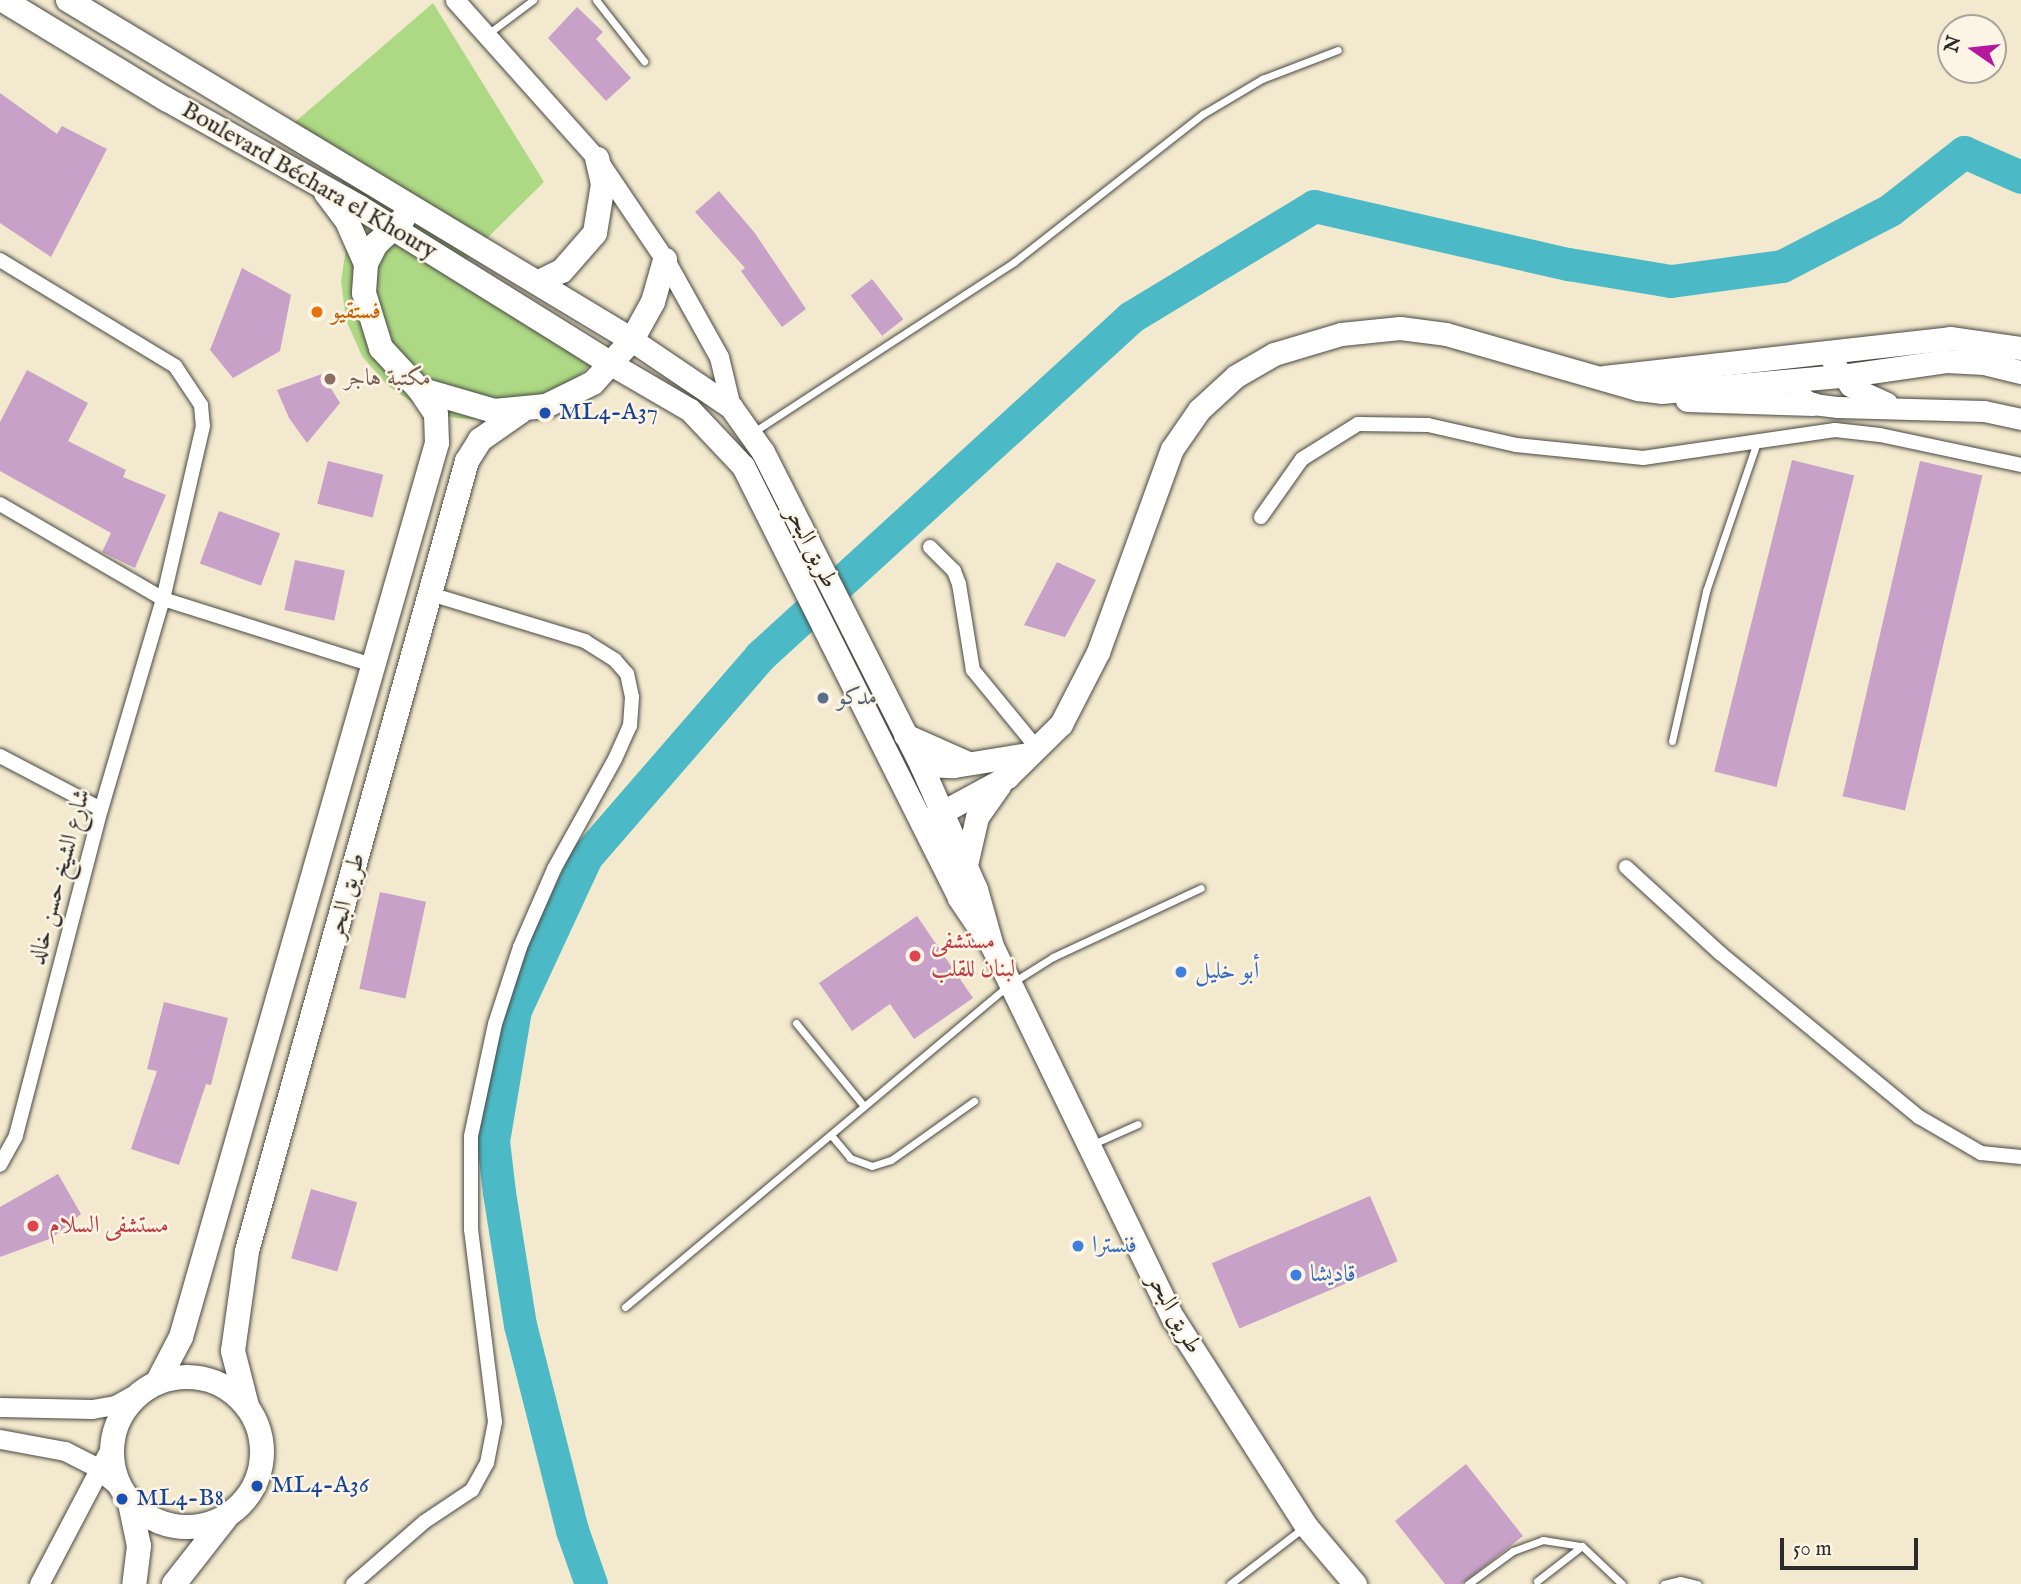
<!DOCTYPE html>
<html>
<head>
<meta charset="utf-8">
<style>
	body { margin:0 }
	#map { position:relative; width:2021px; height:1584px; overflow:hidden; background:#f3e9ce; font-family:"IM FELL English",Amiri,serif }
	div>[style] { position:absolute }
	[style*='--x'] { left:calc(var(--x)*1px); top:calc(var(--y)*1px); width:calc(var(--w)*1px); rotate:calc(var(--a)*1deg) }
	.green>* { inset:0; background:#add884 }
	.river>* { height:33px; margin:-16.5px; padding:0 16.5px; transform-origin:16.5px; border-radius:16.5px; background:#4cbac6 }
	.building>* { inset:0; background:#c7a1c7; transform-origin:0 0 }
	.roads { filter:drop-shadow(0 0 2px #494843) drop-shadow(0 0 2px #494843) }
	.service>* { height:7px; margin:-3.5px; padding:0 3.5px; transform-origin:3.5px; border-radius:3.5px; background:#fff }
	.minor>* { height:14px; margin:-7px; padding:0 7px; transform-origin:7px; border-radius:7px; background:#fff }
	.tertiary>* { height:19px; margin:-9.5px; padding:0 9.5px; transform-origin:9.5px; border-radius:9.5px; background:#fff }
	.secondary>* { height:21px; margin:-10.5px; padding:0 10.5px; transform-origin:10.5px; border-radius:10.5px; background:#fff }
	.primary>* { height:23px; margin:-11.5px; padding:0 11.5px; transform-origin:11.5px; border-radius:11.5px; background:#fff }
	.trunk>* { height:24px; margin:-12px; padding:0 12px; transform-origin:12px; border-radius:12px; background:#fff }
	.trunk>.ring { margin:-12px; padding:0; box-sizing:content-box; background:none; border:24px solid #fff; border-radius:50% }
	.dots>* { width:19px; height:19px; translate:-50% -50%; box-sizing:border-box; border:4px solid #fcf5e5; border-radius:50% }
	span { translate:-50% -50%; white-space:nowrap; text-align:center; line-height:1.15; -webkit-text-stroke:5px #fcf5e5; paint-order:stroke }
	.street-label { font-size:24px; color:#2b2b2b }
	.food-label { font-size:24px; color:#c56008 }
	.left { translate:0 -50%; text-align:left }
	.education-label { font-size:24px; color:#785e54 }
	.transit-label { font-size:24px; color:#164399 }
	.service-label { font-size:24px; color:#4e5e75 }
	.health-label { font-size:24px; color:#be3a42 }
	.shop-label { font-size:24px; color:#366cbe }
	.north { position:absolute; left:1937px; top:14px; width:70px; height:70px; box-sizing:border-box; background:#fcf5e5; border:2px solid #a8a49b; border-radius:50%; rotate:284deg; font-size:19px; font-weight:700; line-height:28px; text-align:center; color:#2b2b2b }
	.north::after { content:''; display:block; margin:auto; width:24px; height:32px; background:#b5179e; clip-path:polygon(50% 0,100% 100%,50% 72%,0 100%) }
	.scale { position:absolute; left:1780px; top:1538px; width:138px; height:32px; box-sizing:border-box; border:4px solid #2b2b2b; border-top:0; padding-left:9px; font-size:21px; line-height:24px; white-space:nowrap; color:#2b2b2b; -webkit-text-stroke:5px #fcf5e5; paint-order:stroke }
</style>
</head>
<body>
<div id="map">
	<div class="green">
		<div style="clip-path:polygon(433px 3px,544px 182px,463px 262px,595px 358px,572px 385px,490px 420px,454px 418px,419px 407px,387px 385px,362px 356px,346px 320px,341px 281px,347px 243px,363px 207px,294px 123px)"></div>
	</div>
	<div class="river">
		<div style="--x:591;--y:1584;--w:57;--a:-109.4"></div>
		<div style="--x:572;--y:1530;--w:211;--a:-104.2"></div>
		<div style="--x:520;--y:1325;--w:135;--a:-99"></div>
		<div style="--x:499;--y:1192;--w:51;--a:-96.7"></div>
		<div style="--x:493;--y:1141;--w:133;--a:-80.5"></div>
		<div style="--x:515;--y:1010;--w:169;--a:-65.1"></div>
		<div style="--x:586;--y:857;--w:266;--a:-49.1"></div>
		<div style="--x:760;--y:656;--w:503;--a:-42.42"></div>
		<div style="--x:1131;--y:317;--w:214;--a:-31.2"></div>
		<div style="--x:1314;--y:206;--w:261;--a:12.9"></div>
		<div style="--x:1568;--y:264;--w:104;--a:9.4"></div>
		<div style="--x:1671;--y:281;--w:112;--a:-7.7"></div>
		<div style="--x:1782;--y:266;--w:122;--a:-27.4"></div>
		<div style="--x:1890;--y:210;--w:94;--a:-38.1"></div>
		<div style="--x:1964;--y:152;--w:62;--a:23.7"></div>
	</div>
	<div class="building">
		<div style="clip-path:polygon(577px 7px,603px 32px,596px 39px,631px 78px,606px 101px,548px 38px)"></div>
		<div style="clip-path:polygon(0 93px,57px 134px,62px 126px,107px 149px,51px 257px,0 223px)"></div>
		<div style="clip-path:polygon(719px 191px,754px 232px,806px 309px,782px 327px,741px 271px,745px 268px,695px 212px)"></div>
		<div style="clip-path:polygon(242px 268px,291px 295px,280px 351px,233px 378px,210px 350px)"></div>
		<div style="left:872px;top:279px;width:51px;height:27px;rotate:52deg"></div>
		<div style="clip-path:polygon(27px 370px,88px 403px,68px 441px,126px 470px,123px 477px,166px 495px,135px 568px,102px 552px,111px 533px,0 471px,0 422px)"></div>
		<div style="clip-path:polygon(322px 374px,340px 403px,307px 443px,289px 418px,277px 390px)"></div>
		<div style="left:1792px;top:460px;width:64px;height:321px;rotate:14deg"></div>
		<div style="left:328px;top:461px;width:57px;height:44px;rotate:14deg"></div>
		<div style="left:1920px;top:461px;width:64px;height:344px;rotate:13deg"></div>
		<div style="left:219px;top:511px;width:65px;height:56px;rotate:20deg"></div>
		<div style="left:295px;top:560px;width:51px;height:51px;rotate:12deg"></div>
		<div style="clip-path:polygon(1057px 562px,1096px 580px,1065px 637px,1024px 625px)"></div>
		<div style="left:380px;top:892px;width:47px;height:99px;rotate:12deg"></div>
		<div style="clip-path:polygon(917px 916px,973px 998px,914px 1039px,890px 1004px,852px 1031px,819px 983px)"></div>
		<div style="clip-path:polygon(164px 1002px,228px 1018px,211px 1085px,206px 1084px,179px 1165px,131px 1149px,157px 1071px,147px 1069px)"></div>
		<div style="clip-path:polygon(58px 1174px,81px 1214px,52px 1238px,0 1257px,0 1207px)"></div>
		<div style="left:311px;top:1189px;width:48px;height:72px;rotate:16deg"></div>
		<div style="left:1370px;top:1196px;width:71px;height:172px;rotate:67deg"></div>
		<div style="clip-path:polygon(1466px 1464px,1523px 1536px,1462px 1584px,1445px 1584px,1395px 1521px)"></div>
	</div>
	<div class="roads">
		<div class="service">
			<div style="--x:596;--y:0;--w:78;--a:51.8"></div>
			<div style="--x:489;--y:33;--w:55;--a:-36.9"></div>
			<div style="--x:752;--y:433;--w:313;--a:-33.1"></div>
			<div style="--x:1014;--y:262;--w:240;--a:-38.1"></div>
			<div style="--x:1203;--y:114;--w:69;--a:-30.7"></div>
			<div style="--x:1262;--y:79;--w:81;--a:-20.9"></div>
			<div style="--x:1672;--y:741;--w:154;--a:-77.2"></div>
			<div style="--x:1706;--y:591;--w:154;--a:-71.1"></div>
			<div style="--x:796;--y:1023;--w:107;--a:50.7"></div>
			<div style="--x:831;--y:1135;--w:30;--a:50"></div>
			<div style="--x:850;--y:1158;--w:23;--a:20"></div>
			<div style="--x:872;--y:1166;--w:20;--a:-18"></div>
			<div style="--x:891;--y:1160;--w:102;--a:-35.4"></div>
			<div style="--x:1091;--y:1145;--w:51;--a:-24.1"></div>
			<div style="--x:625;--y:1307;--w:503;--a:-40"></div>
			<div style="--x:1010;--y:984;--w:51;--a:-32.1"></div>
			<div style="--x:1053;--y:957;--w:163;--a:-25"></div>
			<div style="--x:1537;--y:1581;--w:57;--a:-37.9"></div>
			<div style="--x:1230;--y:1584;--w:92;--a:-37.5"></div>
			<div style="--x:1468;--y:1584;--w:56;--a:-36.3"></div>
			<div style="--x:1513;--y:1551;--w:32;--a:-20"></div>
			<div style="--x:1543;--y:1540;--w:39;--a:9"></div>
			<div style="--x:1582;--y:1546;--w:55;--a:43.5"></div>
			<div style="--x:1664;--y:1584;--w:16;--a:-14"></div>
			<div style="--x:1680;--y:1580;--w:18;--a:13"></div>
		</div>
		<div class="minor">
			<div style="--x:0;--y:260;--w:205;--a:31.2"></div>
			<div style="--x:175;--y:366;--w:47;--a:56.3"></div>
			<div style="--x:201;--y:405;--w:21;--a:85"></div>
			<div style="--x:203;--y:426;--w:178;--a:103"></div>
			<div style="--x:163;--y:599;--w:219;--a:106.4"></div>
			<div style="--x:101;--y:809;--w:338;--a:104.6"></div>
			<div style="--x:16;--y:1136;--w:33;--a:119"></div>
			<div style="--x:0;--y:504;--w:189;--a:30.2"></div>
			<div style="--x:163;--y:599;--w:222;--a:17.5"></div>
			<div style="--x:1261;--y:517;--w:71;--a:-54.7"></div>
			<div style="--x:1302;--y:459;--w:66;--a:-32"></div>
			<div style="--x:1358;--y:424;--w:70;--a:0.8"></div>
			<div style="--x:1428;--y:425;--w:90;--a:12.8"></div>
			<div style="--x:1516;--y:445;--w:128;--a:5.8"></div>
			<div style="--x:1643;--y:458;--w:194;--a:-8.3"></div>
			<div style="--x:1835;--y:430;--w:45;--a:6.3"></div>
			<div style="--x:1880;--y:435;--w:144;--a:12"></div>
			<div style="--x:930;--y:547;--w:34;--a:45"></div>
			<div style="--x:954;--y:571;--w:14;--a:69"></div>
			<div style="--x:959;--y:584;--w:87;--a:80.8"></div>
			<div style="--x:973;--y:670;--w:101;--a:50.6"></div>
			<div style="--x:0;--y:756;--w:114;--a:27.7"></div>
			<div style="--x:1626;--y:867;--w:127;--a:42.5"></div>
			<div style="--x:1720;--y:953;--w:258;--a:39.5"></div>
			<div style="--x:1919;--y:1117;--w:72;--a:30.1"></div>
			<div style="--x:1981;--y:1153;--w:40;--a:5.7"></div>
			<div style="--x:353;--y:1584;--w:94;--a:-41.1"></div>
			<div style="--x:424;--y:1522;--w:58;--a:-33.7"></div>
			<div style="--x:472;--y:1490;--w:31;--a:-61"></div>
			<div style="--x:487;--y:1463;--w:42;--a:-79"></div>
			<div style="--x:495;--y:1422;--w:194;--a:-97.1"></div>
			<div style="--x:471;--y:1229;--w:93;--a:-90"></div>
			<div style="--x:471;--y:1136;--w:115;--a:-77.9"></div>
			<div style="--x:495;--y:1024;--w:81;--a:-72"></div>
			<div style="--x:520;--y:947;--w:85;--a:-66.4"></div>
			<div style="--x:554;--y:869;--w:126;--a:-61"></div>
			<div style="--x:615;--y:759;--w:36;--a:-66"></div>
			<div style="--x:630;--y:726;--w:29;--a:-86"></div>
			<div style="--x:632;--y:697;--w:24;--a:-102"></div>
			<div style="--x:627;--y:674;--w:18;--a:-131"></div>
			<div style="--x:615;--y:660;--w:36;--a:-148"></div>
			<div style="--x:585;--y:641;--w:162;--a:-163.1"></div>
		</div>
		<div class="tertiary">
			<div style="--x:455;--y:0;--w:213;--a:48.2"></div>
			<div style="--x:597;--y:159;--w:122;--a:56"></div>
			<div style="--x:665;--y:260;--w:111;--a:60.9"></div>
			<div style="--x:719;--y:357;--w:51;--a:76.5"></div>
			<div style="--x:0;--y:1407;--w:92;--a:1.2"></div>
			<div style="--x:92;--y:1409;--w:23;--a:-10"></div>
			<div style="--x:115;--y:1405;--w:35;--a:-29"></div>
			<div style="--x:0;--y:1439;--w:66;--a:10.5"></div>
			<div style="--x:65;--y:1451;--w:33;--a:27"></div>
			<div style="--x:94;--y:1466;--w:34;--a:40"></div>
			<div style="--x:39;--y:1584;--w:157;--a:-62.3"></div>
		</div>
		<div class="secondary">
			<div style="--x:1827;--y:353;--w:40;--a:55.1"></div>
			<div style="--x:1850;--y:386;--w:41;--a:24.7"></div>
			<div style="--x:1799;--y:396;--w:16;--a:30"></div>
			<div style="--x:1813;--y:404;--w:25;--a:7"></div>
			<div style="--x:1838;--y:407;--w:146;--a:1.6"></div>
			<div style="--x:1984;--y:411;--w:38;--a:12"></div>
		</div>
		<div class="primary">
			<div style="--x:632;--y:340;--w:120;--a:34.1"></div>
			<div style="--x:731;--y:407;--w:55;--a:54.6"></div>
			<div style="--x:763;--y:452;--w:351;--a:63.2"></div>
			<div style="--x:921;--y:765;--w:136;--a:66.1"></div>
			<div style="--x:976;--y:889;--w:59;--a:74.3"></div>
			<div style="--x:992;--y:946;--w:414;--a:64.1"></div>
			<div style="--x:1173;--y:1318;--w:247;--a:57.4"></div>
			<div style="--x:1306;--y:1526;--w:76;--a:49.8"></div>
			<div style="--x:613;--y:365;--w:89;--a:30.3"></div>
			<div style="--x:690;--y:410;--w:77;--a:46.6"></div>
			<div style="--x:743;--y:466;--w:483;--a:63.4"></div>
			<div style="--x:959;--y:898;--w:48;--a:56"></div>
			<div style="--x:1604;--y:377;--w:348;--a:-6.4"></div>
			<div style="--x:1950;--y:338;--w:72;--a:8"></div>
			<div style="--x:1687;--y:400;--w:126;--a:1.8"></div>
			<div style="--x:905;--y:735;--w:69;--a:24"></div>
			<div style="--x:921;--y:765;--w:33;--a:2"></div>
			<div style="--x:954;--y:766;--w:76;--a:-9.1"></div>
			<div style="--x:922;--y:823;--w:97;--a:-28.4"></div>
			<div style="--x:1007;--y:777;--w:76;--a:-44.5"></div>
			<div style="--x:1061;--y:724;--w:81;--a:-62.8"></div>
			<div style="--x:1098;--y:652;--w:216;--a:-70"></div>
			<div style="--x:1172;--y:449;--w:47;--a:-55.3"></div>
			<div style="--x:1199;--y:410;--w:50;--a:-42.6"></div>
			<div style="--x:1236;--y:376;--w:44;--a:-30.1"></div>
			<div style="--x:1274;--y:354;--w:70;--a:-16.6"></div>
			<div style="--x:1341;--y:334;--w:59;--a:-5.8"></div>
			<div style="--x:1400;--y:328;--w:46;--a:7.4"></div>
			<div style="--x:1446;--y:334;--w:200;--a:16"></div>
			<div style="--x:1638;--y:389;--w:23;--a:7"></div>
			<div style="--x:1661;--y:392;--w:182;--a:-5.1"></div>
			<div style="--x:1842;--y:376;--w:105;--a:-8.2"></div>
			<div style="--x:1946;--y:361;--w:38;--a:3"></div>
			<div style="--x:1984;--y:363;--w:38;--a:14"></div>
			<div style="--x:966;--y:865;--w:49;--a:-77.1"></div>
			<div style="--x:977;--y:817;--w:39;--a:-55"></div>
		</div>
		<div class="trunk">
			<div style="--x:3;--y:0;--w:191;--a:31.3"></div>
			<div style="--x:166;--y:99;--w:221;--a:29.2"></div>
			<div style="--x:359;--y:207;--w:299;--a:31.9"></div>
			<div style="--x:68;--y:0;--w:659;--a:31.08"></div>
			<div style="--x:326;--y:193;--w:35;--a:53"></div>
			<div style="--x:347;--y:221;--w:47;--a:66.2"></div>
			<div style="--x:403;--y:219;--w:37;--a:137"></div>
			<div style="--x:376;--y:244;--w:22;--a:117"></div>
			<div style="--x:366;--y:264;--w:29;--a:94"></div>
			<div style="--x:364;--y:293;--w:58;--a:72.8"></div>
			<div style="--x:381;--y:348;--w:56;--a:47.2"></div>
			<div style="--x:419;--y:389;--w:78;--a:16.3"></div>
			<div style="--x:494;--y:411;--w:52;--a:-5.5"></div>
			<div style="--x:546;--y:406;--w:52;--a:-26.1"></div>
			<div style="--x:593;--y:383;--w:58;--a:-47.8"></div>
			<div style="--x:632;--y:340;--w:43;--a:-61.1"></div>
			<div style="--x:653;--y:302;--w:44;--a:-74.1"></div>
			<div style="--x:539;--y:282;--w:25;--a:-26"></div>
			<div style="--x:562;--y:271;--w:50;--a:-49"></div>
			<div style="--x:595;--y:233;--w:50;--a:-80.7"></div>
			<div style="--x:603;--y:184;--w:26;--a:-103"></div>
			<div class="ring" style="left:112px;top:1377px;width:126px;height:126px"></div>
			<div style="--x:157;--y:1383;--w:52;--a:-62.4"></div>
			<div style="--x:181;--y:1337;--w:930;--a:-74.02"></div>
			<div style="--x:437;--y:443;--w:29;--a:-92"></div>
			<div style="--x:436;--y:414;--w:30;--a:-124"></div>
			<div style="--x:247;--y:1406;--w:57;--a:-104.3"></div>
			<div style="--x:233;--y:1351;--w:101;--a:-82"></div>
			<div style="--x:247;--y:1251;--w:820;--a:-74.44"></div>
			<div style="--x:467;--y:461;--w:25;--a:-58"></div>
			<div style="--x:480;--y:440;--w:49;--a:-35"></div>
			<div style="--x:130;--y:1503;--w:44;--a:78.2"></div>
			<div style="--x:139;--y:1546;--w:38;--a:97"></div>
			<div style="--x:174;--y:1584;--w:83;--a:-51.9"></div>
		</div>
	</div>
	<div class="dots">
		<div style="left:317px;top:312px;background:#e8710a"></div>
		<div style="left:330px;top:379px;background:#8d6e63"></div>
		<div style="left:545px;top:413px;background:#1a4fb4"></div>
		<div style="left:823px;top:698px;background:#5c6f8a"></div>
		<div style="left:915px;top:956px;background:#e0444e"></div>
		<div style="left:1181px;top:972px;background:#3f7fe0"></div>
		<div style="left:33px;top:1226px;background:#e0444e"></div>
		<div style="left:1078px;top:1246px;background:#3f7fe0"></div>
		<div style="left:1296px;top:1275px;background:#3f7fe0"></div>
		<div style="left:257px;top:1486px;background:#1a4fb4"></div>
		<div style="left:122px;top:1499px;background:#1a4fb4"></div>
	</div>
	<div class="street-label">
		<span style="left:309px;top:181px;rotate:30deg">Boulevard Béchara el Khoury</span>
		<span style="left:811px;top:548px;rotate:63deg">طريق البحر</span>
		<span style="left:60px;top:877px;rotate:-75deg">شارع الشيخ حسن خالد</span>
		<span style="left:347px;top:896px;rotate:-75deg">طريق البحر</span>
		<span style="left:1174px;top:1314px;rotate:61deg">طريق البحر</span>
	</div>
	<div class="food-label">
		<span class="left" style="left:331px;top:312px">فستقيو</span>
	</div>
	<div class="education-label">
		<span class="left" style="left:344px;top:379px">مكتبة هاجر</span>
	</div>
	<div class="transit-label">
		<span class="left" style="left:559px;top:413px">ML4-A37</span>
		<span class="left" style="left:271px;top:1486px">ML4-A36</span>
		<span class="left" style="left:136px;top:1499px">ML4-B8</span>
	</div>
	<div class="service-label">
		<span class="left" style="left:837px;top:698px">مدكو</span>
	</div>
	<div class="health-label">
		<span class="left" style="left:931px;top:956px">مستشفى<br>لبنان للقلب</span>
		<span class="left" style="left:49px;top:1226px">مستشفى السلام</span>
	</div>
	<div class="shop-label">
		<span class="left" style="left:1195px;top:972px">أبو خليل</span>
		<span class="left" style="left:1092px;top:1246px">فنسترا</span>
		<span class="left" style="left:1310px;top:1275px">قاديشا</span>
	</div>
	<div class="north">N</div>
	<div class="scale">50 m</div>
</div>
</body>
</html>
